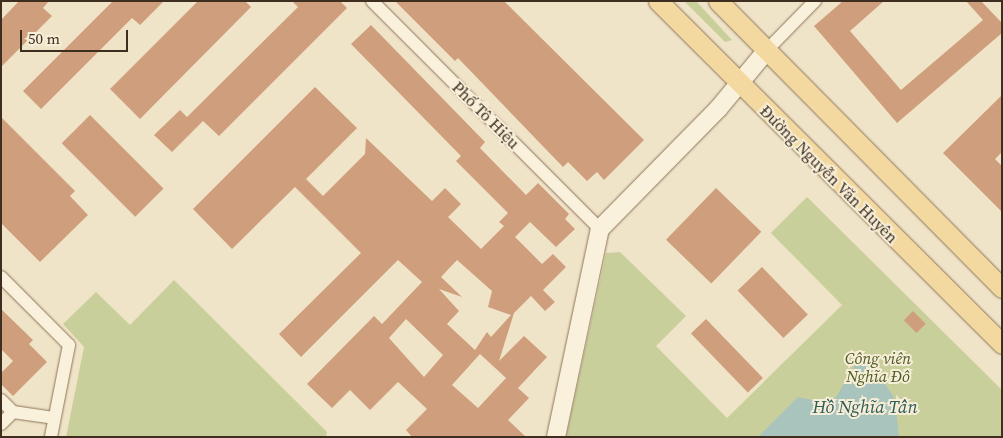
<!DOCTYPE html>
<html>
<head>
<meta charset="utf-8">
<style>
	body { margin:0 }
	#map { position:relative; width:1003px; height:438px; overflow:hidden; background:#f0e4c8; font-family:"Source Serif 4",serif }
	div>[style] { position:absolute }
	[style*='--x'] { left:calc(var(--x)*1px); top:calc(var(--y)*1px); width:calc(var(--w)*1px); rotate:calc(var(--a)*1deg) }
	.green>* { inset:0; background:#c9cf9b }
	.water>* { inset:0; background:#a9c4bc }
	.building>* { inset:0; background:#cf9f7d; transform-origin:0 0 }
	.roads { filter:drop-shadow(0 0 1px #8d765c) drop-shadow(0 0 1px #8d765c) }
	.street>* { height:12px; margin:-6px; padding:0 6px; transform-origin:6px; border-radius:6px; background:#faf1dc }
	.secondary>* { height:18px; margin:-9px; padding:0 9px; transform-origin:9px; border-radius:9px; background:#faf1dc }
	.primary>* { height:19px; margin:-9.5px; padding:0 9.5px; transform-origin:9.5px; border-radius:9.5px; background:#f3d9a0 }
	span { translate:-50% -50%; white-space:nowrap; text-align:center; line-height:1.15; -webkit-text-stroke:4px #f7eed8; paint-order:stroke }
	.street-label { font-size:16px; color:#3d2e20 }
	.park-label { font-size:16px; color:#4d5a26; font-style:italic }
	.water-label { font-size:18px; color:#2f5d5a; font-style:italic }
	.frame { position:absolute; inset:0; border:2px solid #3d2e20; pointer-events:none }
	.scale { position:absolute; left:20px; top:30px; width:108px; height:22px; box-sizing:border-box; border:2px solid #3d2e20; border-top:0; padding-left:6px; font-size:15px; line-height:18px; white-space:nowrap; color:#3d2e20; -webkit-text-stroke:4px #f7eed8; paint-order:stroke }
</style>
</head>
<body>
<div id="map">
	<div class="green">
		<div style="clip-path:polygon(684px 1px,696px 1px,732px 40px,725px 42px)"></div>
		<div style="clip-path:polygon(807px 197px,1002px 390px,1002px 437px,566px 437px,606px 253px,620px 252px,686px 316px,656px 346px,727px 418px,842px 305px,771px 233px)"></div>
		<div style="clip-path:polygon(174px 280px,327px 432px,326px 437px,66px 437px,84px 347px,63px 324px,96px 292px,130px 325px)"></div>
	</div>
	<div class="water">
		<div style="clip-path:polygon(865px 361px,874px 367px,895px 399px,899px 437px,758px 437px,798px 397px,826px 403px,836px 397px,855px 365px)"></div>
	</div>
	<div class="building">
		<div style="clip-path:polygon(19px 1px,49px 1px,43px 8px,52px 16px,1px 67px,1px 20px)"></div>
		<div style="clip-path:polygon(113px 1px,164px 1px,140px 25px,132px 18px,41px 109px,23px 91px)"></div>
		<div style="clip-path:polygon(198px 1px,245px 1px,251px 7px,140px 119px,110px 89px)"></div>
		<div style="clip-path:polygon(292px 1px,340px 1px,347px 8px,219px 136px,203px 121px,172px 152px,154px 135px,180px 110px,187px 117px,298px 7px)"></div>
		<div style="clip-path:polygon(395px 1px,504px 1px,644px 140px,604px 180px,597px 172px,587px 181px,568px 162px,563px 167px,458px 58px,455px 61px)"></div>
		<div style="clip-path:polygon(843px 1px,884px 1px,850px 31px,901px 90px,983px 20px,966px 1px,981px 1px,1002px 23px,1002px 33px,897px 123px,814px 26px)"></div>
		<div style="clip-path:polygon(evenodd,371px 25px,485px 142px,480px 148px,526px 195px,538px 183px,569px 214px,565px 219px,575px 229px,556px 247px,530px 222px,515px 237px,542px 264px,553px 254px,566px 267px,543px 290px,555px 302px,545px 311px,531px 296px,514px 313px,499px 361px,524px 336px,547px 357px,518px 388px,529px 398px,508px 420px,526px 437px,412px 437px,406px 430px,427px 409px,398px 382px,370px 410px,350px 390px,332px 408px,307px 384px,374px 316px,382px 324px,422px 282px,398px 260px,301px 357px,279px 334px,361px 253px,295px 187px,232px 249px,193px 209px,315px 87px,357px 128px,306px 179px,323px 196px,365px 154px,366px 138px,432px 201px,445px 188px,461px 204px,448px 217px,481px 249px,504px 226px,499px 222px,508px 213px,456px 161px,461px 156px,351px 44px,371px 25px,457px 260px,492px 291px,488px 307px,511px 315px,491px 337px,487px 332px,475px 350px,447px 324px,459px 311px,439px 289px,462px 297px,441px 277px,457px 260px,371px 25px,406px 319px,443px 355px,424px 377px,389px 338px,406px 319px,371px 25px,480px 354px,506px 378px,478px 408px,452px 385px,480px 354px)"></div>
		<div style="clip-path:polygon(1002px 95px,1002px 152px,995px 159px,1002px 166px,1002px 212px,943px 153px)"></div>
		<div style="left:90px;top:115px;width:104px;height:40px;rotate:45deg"></div>
		<div style="clip-path:polygon(1px 117px,75px 191px,70px 196px,88px 215px,40px 262px,1px 223px)"></div>
		<div style="left:716px;top:188px;width:63px;height:72px;rotate:44deg"></div>
		<div style="left:762px;top:267px;width:66px;height:34px;rotate:46deg"></div>
		<div style="clip-path:polygon(1px 309px,33px 340px,29px 344px,47px 362px,13px 396px,1px 384px,1px 373px,13px 361px,1px 349px)"></div>
		<div style="left:913px;top:311px;width:18px;height:13px;rotate:45deg"></div>
		<div style="left:706px;top:319px;width:82px;height:21px;rotate:46deg"></div>
	</div>
	<div class="roads">
		<div class="street">
			<div style="--x:372;--y:1;--w:322;--a:45"></div>
			<div style="--x:767;--y:50;--w:69;--a:-45.6"></div>
			<div style="--x:1;--y:277;--w:96;--a:45"></div>
			<div style="--x:69;--y:345;--w:94;--a:101.1"></div>
			<div style="--x:1;--y:400;--w:17;--a:45"></div>
			<div style="--x:13;--y:412;--w:41;--a:8.3"></div>
			<div style="--x:1;--y:424;--w:17;--a:-45"></div>
		</div>
		<div class="secondary">
			<div style="--x:556;--y:437;--w:213;--a:-78.1"></div>
			<div style="--x:600;--y:229;--w:168;--a:-45.5"></div>
			<div style="--x:718;--y:109;--w:77;--a:-50.3"></div>
		</div>
		<div class="primary">
			<div style="--x:658;--y:1;--w:486;--a:44.9"></div>
			<div style="--x:718;--y:1;--w:404;--a:45.3"></div>
		</div>
	</div>
	<div class="street-label">
		<span style="left:486px;top:115px;rotate:45deg">Phố Tô Hiệu</span>
		<span style="left:829px;top:174px;rotate:45deg">Đường Nguyễn Văn Huyên</span>
	</div>
	<div class="park-label">
		<span style="left:878px;top:367px">Công viên<br>Nghĩa Đô</span>
	</div>
	<div class="water-label">
		<span style="left:865px;top:407px">Hồ Nghĩa Tân</span>
	</div>
	<div class="frame"></div>
	<div class="scale">50 m</div>
</div>
</body>
</html>
